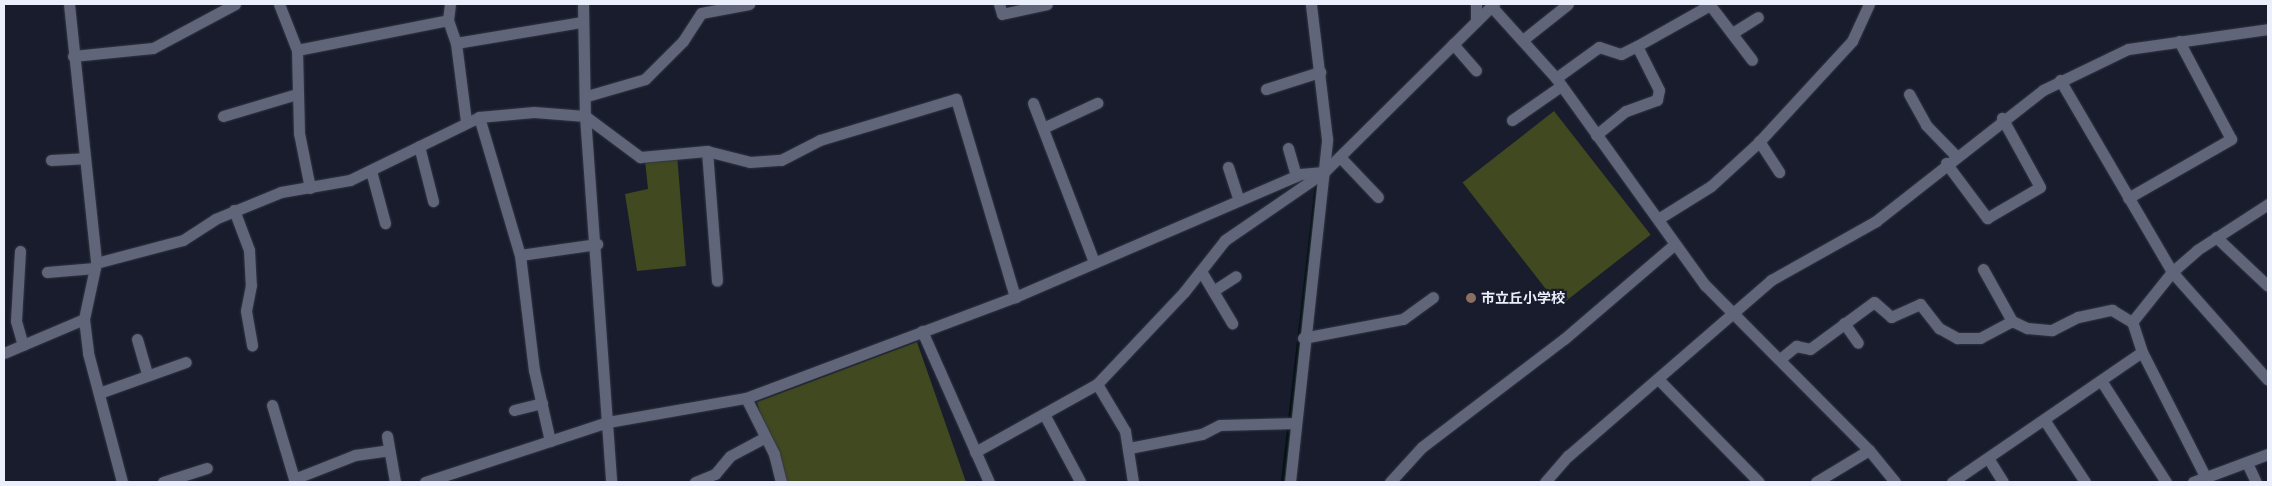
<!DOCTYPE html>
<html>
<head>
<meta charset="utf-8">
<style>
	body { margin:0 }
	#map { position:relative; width:2272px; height:486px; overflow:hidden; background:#181c2c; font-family:"Archivo Narrow","Noto Sans JP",sans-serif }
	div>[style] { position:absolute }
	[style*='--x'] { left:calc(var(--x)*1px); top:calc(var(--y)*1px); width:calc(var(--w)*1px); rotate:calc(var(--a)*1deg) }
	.green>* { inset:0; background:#414920; transform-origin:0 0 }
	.stream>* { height:3px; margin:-1.5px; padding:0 1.5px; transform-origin:1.5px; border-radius:1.5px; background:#011212 }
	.roads { filter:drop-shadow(0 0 1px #323542) drop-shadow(0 0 1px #323542) }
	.minor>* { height:11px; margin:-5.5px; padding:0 5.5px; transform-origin:5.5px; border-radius:5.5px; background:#60657a }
	.dots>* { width:14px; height:14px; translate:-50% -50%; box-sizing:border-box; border:2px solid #181c2c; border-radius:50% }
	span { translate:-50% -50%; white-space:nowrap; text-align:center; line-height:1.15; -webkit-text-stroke:4.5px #181c2c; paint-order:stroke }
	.poi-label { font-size:14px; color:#ebeffb; font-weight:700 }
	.left { translate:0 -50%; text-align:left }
	.frame { position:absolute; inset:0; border:5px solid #ebeffb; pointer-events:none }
</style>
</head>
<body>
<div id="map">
	<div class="green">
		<div style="left:1554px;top:111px;width:157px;height:116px;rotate:52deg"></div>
		<div style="clip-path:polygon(677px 154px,686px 266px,637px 271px,625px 194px,648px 189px,645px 160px)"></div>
		<div style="clip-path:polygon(917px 342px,966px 482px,779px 482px,757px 402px)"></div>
	</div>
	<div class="stream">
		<div style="--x:1282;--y:482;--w:301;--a:-83.5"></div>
	</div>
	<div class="roads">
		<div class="minor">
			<div style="--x:69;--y:4;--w:260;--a:84"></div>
			<div style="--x:96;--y:263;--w:57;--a:102.1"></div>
			<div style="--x:84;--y:319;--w:34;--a:83"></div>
			<div style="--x:88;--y:353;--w:133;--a:75.2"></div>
			<div style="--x:279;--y:4;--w:49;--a:68.6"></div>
			<div style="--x:297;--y:50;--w:83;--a:88.6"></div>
			<div style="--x:299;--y:133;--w:56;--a:78.7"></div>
			<div style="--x:450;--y:4;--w:16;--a:97"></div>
			<div style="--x:448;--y:20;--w:24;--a:71"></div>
			<div style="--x:456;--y:43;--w:79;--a:82.7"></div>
			<div style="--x:583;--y:4;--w:112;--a:89"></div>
			<div style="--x:585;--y:116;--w:367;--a:85.9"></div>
			<div style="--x:999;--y:4;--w:10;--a:73"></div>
			<div style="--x:1002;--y:14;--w:46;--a:-12.5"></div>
			<div style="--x:1491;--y:6;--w:97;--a:47.9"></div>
			<div style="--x:1556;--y:78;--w:255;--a:54.3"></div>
			<div style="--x:1705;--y:285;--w:233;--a:45.2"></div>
			<div style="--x:1869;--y:450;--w:41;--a:50.9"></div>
			<div style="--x:1476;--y:21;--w:17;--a:-90"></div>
			<div style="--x:1734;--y:32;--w:28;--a:-32"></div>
			<div style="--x:1524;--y:39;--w:56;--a:-38.5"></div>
			<div style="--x:456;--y:43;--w:128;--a:-9.5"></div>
			<div style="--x:1453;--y:44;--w:35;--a:49"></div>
			<div style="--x:297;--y:50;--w:154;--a:-11.2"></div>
			<div style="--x:73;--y:56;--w:80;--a:-5.7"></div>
			<div style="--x:153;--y:48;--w:93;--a:-28.2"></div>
			<div style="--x:1556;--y:78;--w:53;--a:-35.8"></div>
			<div style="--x:1599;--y:47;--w:23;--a:18"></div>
			<div style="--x:1621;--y:54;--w:18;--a:-27"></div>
			<div style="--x:2060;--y:80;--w:222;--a:59.7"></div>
			<div style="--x:2172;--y:272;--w:144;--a:48.4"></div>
			<div style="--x:1266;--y:89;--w:57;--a:-17.5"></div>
			<div style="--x:1909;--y:94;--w:35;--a:61"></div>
			<div style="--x:1926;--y:125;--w:43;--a:45.9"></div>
			<div style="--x:587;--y:96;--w:60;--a:-16.3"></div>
			<div style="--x:645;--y:79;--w:54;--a:-45"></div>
			<div style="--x:683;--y:41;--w:33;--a:-57"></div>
			<div style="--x:701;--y:13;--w:49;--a:-10.6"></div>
			<div style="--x:1033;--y:103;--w:170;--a:69"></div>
			<div style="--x:223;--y:116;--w:77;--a:-16.6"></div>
			<div style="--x:479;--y:117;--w:144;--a:73.5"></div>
			<div style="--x:520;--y:255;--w:78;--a:-8.1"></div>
			<div style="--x:1512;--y:120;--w:60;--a:-34.8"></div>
			<div style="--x:1043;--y:128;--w:60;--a:-24.8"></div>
			<div style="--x:1596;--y:135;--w:38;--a:-39"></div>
			<div style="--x:1626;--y:111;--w:33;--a:-20"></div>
			<div style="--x:1657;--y:100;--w:10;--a:-79"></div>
			<div style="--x:1659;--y:90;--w:49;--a:-116.6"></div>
			<div style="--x:1637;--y:46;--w:84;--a:-29.3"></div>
			<div style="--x:1710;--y:5;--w:69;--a:52.6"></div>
			<div style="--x:1759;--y:141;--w:37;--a:57"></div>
			<div style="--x:419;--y:146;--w:57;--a:75.7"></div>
			<div style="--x:1288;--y:148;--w:29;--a:74"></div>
			<div style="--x:707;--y:151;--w:130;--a:85.6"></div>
			<div style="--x:1340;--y:157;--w:55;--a:46.5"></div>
			<div style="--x:51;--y:160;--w:33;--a:-3"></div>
			<div style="--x:1946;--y:163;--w:69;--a:53.3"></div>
			<div style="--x:1987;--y:218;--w:61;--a:-30.3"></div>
			<div style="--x:2040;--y:187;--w:79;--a:-118.8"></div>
			<div style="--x:1228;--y:167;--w:35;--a:72"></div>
			<div style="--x:371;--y:171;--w:54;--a:74.9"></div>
			<div style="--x:2128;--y:198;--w:119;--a:-29.8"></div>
			<div style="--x:2231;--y:139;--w:111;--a:-118"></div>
			<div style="--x:234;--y:210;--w:43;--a:69.4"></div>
			<div style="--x:249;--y:250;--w:35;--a:87"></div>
			<div style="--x:251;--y:285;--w:26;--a:101"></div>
			<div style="--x:246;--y:311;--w:35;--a:80"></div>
			<div style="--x:1658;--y:219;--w:62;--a:-31.9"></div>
			<div style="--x:1711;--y:186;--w:64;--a:-42.5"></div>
			<div style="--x:1758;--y:143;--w:139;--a:-47.3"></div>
			<div style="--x:1852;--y:41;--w:41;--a:-65.3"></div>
			<div style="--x:2216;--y:237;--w:71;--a:43.3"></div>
			<div style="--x:20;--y:251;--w:70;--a:93.3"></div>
			<div style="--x:16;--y:321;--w:25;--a:74"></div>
			<div style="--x:520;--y:255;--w:116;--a:83.1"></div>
			<div style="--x:534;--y:370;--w:73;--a:77.3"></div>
			<div style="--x:96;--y:263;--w:90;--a:-14.8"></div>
			<div style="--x:183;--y:240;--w:38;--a:-33"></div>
			<div style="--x:215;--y:219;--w:71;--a:-22.2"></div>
			<div style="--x:281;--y:192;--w:70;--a:-9.9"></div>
			<div style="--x:350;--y:180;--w:144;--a:-26"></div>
			<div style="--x:479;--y:117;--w:55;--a:-5.2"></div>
			<div style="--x:534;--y:112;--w:51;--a:4.5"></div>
			<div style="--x:585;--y:116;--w:69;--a:36.7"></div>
			<div style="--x:640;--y:157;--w:67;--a:-5.1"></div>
			<div style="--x:707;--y:151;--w:44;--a:14.3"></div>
			<div style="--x:750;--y:162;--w:31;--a:-4"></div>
			<div style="--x:781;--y:160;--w:44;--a:-27.1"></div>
			<div style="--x:820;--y:140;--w:142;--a:-16.8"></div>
			<div style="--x:956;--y:99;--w:207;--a:73.4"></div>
			<div style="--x:1983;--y:269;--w:60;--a:60.9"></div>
			<div style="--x:2012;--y:321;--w:17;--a:25"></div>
			<div style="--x:2027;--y:328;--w:25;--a:5"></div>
			<div style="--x:2052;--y:330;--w:29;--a:-27"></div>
			<div style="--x:2078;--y:317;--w:35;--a:-12"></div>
			<div style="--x:2112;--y:310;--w:23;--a:31"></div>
			<div style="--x:1201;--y:271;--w:61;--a:59.2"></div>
			<div style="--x:47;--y:272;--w:48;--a:-4.8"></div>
			<div style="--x:1213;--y:291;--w:27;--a:-33"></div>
			<div style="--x:1844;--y:323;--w:24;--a:55"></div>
			<div style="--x:922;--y:331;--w:165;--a:66.1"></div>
			<div style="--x:1303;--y:338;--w:102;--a:-10.8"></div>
			<div style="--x:1403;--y:319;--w:37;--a:-36"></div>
			<div style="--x:137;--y:339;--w:36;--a:74"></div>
			<div style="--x:4;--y:353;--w:87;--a:-23"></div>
			<div style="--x:1780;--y:359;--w:21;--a:-39"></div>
			<div style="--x:1796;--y:346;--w:14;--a:12"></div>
			<div style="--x:1810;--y:349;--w:79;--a:-36.3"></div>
			<div style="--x:1874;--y:302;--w:23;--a:41"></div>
			<div style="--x:1891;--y:317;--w:32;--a:-24"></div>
			<div style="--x:1920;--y:304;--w:31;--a:52"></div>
			<div style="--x:1939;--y:328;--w:21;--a:29"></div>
			<div style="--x:1957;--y:338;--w:23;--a:0"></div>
			<div style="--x:1980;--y:338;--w:36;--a:-28"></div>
			<div style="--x:1660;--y:381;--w:141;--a:45.6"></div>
			<div style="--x:2102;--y:382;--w:119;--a:57.4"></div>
			<div style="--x:1097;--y:384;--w:55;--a:59.2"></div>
			<div style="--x:1125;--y:431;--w:52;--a:81.1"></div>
			<div style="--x:99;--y:393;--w:92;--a:-19.6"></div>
			<div style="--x:746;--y:398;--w:63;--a:63.4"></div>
			<div style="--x:774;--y:454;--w:29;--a:76"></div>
			<div style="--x:272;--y:405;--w:80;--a:73.4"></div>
			<div style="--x:514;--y:410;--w:29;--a:-14"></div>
			<div style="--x:1044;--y:414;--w:76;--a:61.8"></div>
			<div style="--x:2045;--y:421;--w:73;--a:56.7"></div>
			<div style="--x:387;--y:436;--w:47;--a:80.1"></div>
			<div style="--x:1129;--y:448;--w:74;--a:-10.9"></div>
			<div style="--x:1202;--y:434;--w:20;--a:-27"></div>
			<div style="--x:1220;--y:425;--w:76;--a:-1.5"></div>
			<div style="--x:975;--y:452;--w:140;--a:-29.1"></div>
			<div style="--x:1097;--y:384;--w:127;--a:-46.6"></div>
			<div style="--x:1184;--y:292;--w:66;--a:-51.7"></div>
			<div style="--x:1225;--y:240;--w:120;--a:-34.5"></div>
			<div style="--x:1324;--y:172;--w:239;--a:-44.7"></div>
			<div style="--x:1988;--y:458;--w:28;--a:58"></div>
			<div style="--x:2247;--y:463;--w:21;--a:65"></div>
			<div style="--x:294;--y:479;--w:66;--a:-21.5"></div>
			<div style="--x:355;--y:455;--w:34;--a:-8"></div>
			<div style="--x:163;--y:482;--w:46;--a:-17.7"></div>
			<div style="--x:425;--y:482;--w:193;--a:-18.2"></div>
			<div style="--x:608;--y:422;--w:140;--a:-9.9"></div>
			<div style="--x:746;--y:398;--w:287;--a:-20.6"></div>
			<div style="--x:1015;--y:297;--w:310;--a:-23.3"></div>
			<div style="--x:1300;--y:174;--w:24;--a:-5"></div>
			<div style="--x:695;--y:482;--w:22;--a:-22"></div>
			<div style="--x:715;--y:474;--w:23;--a:-50"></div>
			<div style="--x:730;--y:456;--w:38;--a:-28"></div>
			<div style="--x:1290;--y:482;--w:345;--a:-83.8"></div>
			<div style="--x:1327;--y:139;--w:136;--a:-96.8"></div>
			<div style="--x:1390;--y:482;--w:47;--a:-47.6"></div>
			<div style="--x:1422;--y:447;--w:178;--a:-37.3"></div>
			<div style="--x:1564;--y:339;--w:146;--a:-40.6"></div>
			<div style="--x:1545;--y:482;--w:35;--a:-49"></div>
			<div style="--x:1568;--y:456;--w:269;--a:-40.9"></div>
			<div style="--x:1771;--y:280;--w:120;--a:-29.3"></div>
			<div style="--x:1876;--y:221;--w:212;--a:-38.1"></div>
			<div style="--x:2043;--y:90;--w:94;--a:-25.8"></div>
			<div style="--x:2128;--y:49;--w:141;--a:-8.1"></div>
			<div style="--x:1816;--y:482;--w:62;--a:-31.1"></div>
			<div style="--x:1952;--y:482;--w:230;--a:-34.4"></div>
			<div style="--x:2193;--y:482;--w:80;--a:-20.5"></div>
			<div style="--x:2208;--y:482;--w:146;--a:-116.9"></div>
			<div style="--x:2142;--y:352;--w:32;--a:-108"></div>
			<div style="--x:2132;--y:322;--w:64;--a:-51.3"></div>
			<div style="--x:2172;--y:272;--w:33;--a:-41"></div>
			<div style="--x:2197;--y:250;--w:85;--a:-32.9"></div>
		</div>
	</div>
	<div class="dots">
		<div style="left:1471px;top:298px;background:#8d6e63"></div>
	</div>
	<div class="poi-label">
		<span class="left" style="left:1481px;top:298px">市立丘小学校</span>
	</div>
	<div class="frame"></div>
</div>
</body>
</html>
